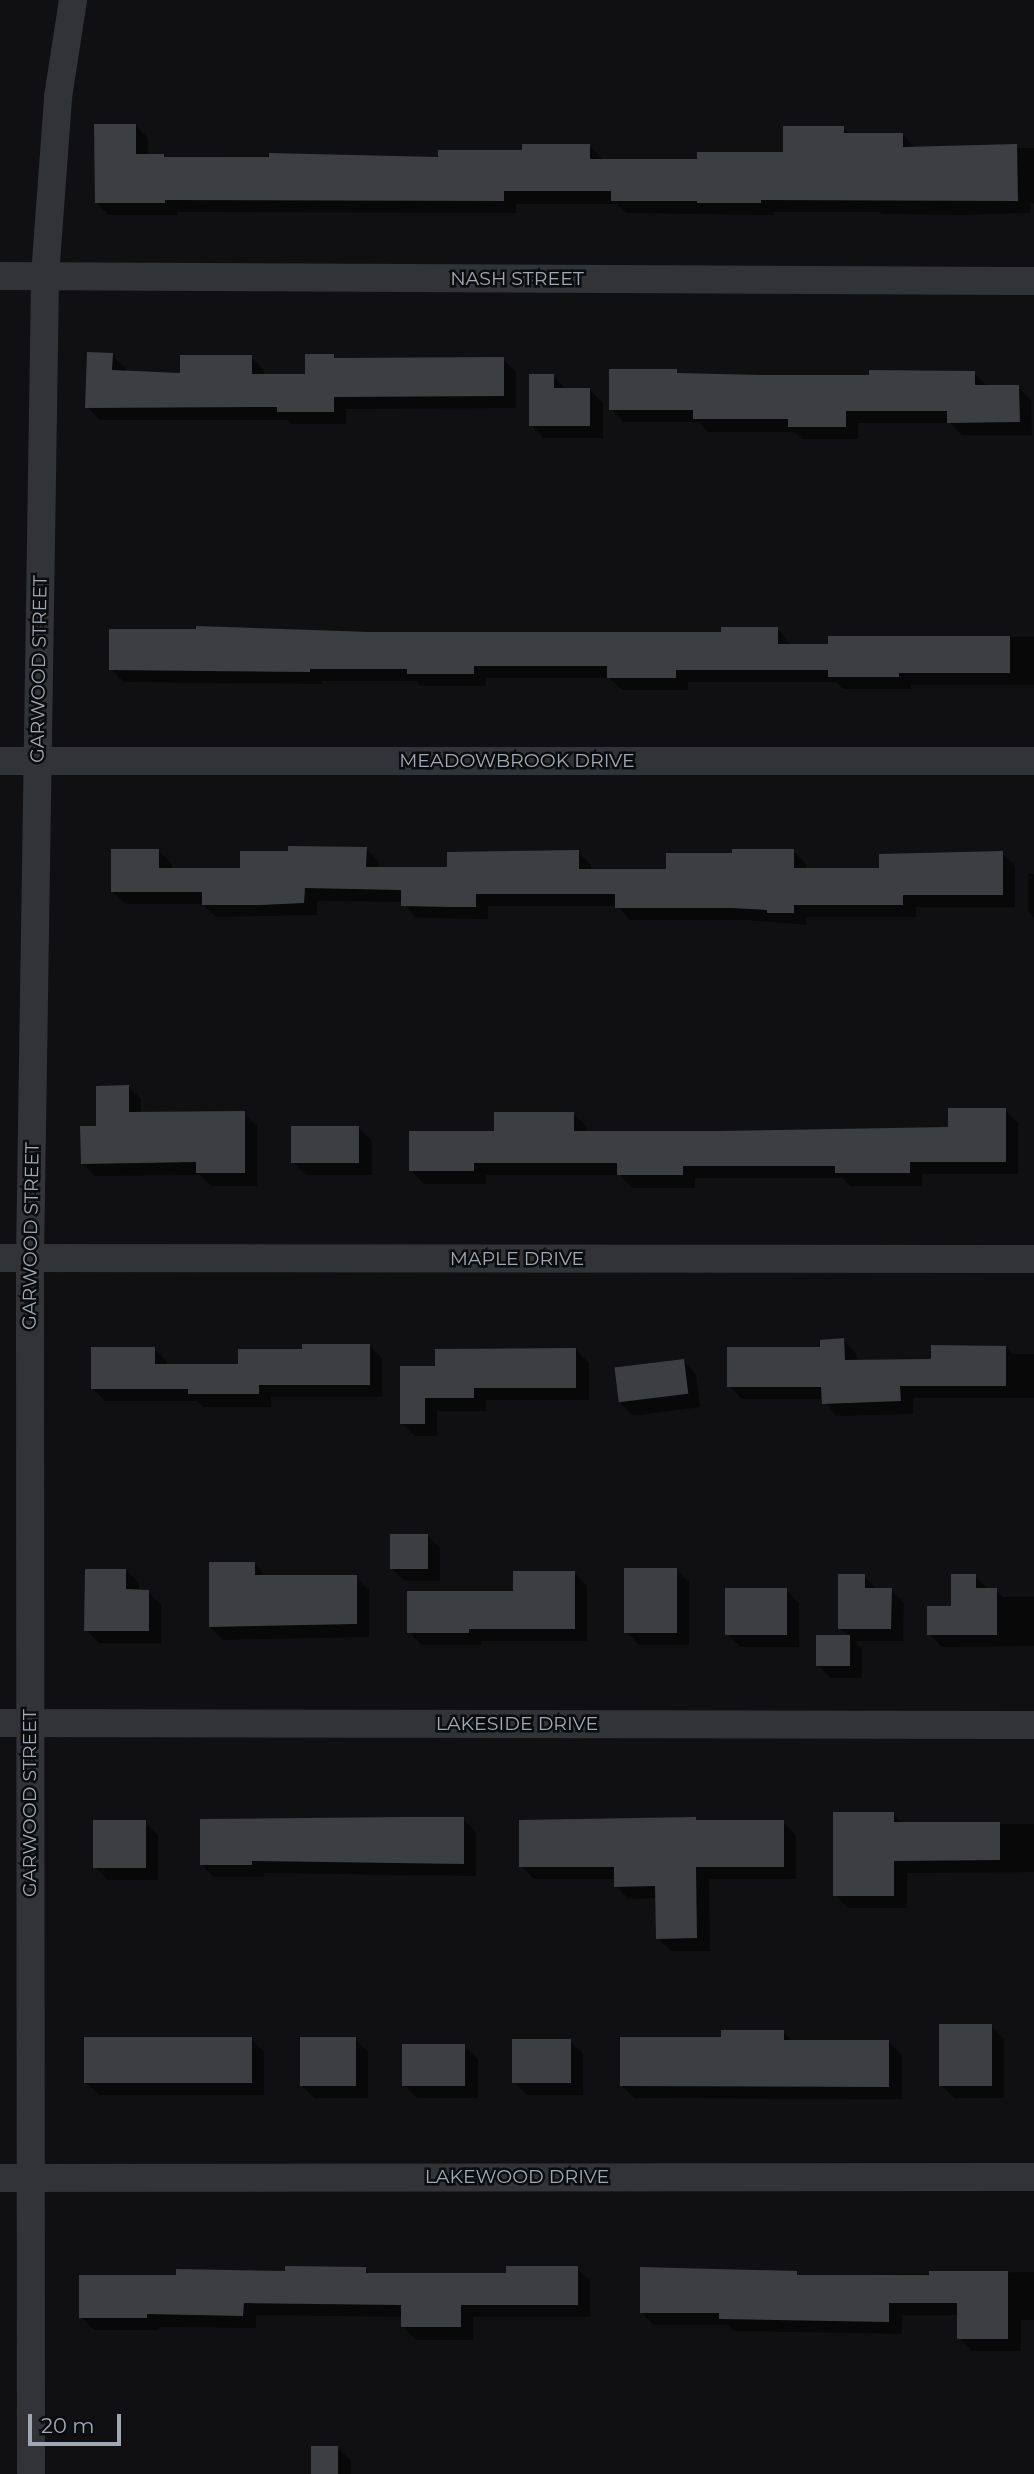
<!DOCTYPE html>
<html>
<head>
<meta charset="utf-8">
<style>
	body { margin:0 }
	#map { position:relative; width:1034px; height:2474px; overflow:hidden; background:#101012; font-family:Montserrat,sans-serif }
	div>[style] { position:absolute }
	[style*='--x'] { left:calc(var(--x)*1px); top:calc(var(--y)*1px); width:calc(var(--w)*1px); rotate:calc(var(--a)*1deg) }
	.shadow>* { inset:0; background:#0007 }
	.building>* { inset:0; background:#3c3e42; transform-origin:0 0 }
	.street>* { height:28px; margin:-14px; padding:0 14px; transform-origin:14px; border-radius:14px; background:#313337 }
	span { translate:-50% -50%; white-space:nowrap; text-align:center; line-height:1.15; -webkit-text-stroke:5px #0b0c0d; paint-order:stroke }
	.street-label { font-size:19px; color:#a0a8b4 }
	.scale { position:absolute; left:28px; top:2414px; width:93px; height:32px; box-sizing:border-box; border:4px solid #a0a8b4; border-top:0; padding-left:9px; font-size:21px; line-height:24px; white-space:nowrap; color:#a0a8b4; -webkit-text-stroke:5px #0b0c0d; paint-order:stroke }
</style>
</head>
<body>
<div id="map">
	<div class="shadow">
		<div style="clip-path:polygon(135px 125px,148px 138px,148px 156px,166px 158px,332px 155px,440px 158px,590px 146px,603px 160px,698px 160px,785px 154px,843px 128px,850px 135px,903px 135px,916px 149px,1034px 148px,1034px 203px,1030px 203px,1030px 213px,964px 215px,882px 214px,879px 212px,773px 212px,773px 215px,626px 213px,617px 204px,516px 204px,516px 213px,177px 212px,177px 215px,109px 215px,96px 202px)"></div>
		<div style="clip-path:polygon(112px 355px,125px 368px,125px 372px,182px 374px,251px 357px,264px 370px,264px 376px,307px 376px,333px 356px,337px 360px,503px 359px,516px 372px,516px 408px,346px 409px,346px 424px,292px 424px,288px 420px,100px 420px,87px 407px)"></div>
		<div style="clip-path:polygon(676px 371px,680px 375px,871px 377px,974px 373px,988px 387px,1018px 387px,1031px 400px,1032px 435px,962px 435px,950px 423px,858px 423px,858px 439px,802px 439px,795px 432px,708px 432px,699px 422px,624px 422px,611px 409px)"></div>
		<div style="clip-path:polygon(554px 376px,567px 390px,590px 390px,603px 403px,603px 438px,544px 438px,531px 425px)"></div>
		<div style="clip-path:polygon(261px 628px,265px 632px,723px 634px,778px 629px,791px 646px,830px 646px,830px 637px,1034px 637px,1034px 685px,911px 685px,911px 689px,843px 689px,836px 682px,688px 682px,688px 690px,622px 690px,609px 678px,486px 678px,486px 686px,421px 686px,416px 681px,322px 681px,322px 684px,124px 682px,111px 669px,111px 631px)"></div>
		<div style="clip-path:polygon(366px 849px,379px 862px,379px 869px,448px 869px,578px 852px,591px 865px,591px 871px,668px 871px,793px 851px,806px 864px,806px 870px,881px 870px,1002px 853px,1015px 866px,1015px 907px,916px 907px,916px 917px,806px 917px,806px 925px,746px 920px,630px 920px,617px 906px,488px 906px,488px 919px,416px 918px,403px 902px,317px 901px,317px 915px,216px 917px,203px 904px,125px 904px,112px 891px,159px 851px,172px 864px,172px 870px,242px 870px)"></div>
		<div style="clip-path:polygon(1028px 874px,1034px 874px,1034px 918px,1028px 911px)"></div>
		<div style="clip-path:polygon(128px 1086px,141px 1099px,141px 1114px,244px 1113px,257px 1126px,257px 1186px,211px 1186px,200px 1175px,95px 1176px,82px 1163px,98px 1128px)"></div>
		<div style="clip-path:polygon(1005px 1110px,1018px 1123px,1018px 1174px,922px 1174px,922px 1186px,850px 1186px,843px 1178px,695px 1178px,695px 1188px,632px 1188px,620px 1175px,486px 1175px,486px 1184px,424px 1184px,411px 1171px,495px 1133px,574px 1114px,587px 1127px,587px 1133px,949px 1129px)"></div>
		<div style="clip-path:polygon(359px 1128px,372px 1141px,372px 1175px,306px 1175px,293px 1162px)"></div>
		<div style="clip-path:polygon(843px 1340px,856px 1353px,857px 1362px,933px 1360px,1006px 1347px,1012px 1354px,1034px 1354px,1034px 1398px,913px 1398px,913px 1414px,836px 1416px,823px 1399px,742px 1399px,729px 1386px)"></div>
		<div style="clip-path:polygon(369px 1345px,382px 1358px,382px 1397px,271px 1397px,271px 1407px,203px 1407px,197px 1401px,105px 1401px,92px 1388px,154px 1348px,167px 1362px,167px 1366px,240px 1366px,304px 1351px)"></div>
		<div style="clip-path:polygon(576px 1350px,589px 1363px,589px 1400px,486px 1400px,486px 1411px,437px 1411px,437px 1436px,415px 1436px,402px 1423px,437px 1368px)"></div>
		<div style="clip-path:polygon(683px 1361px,696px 1374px,700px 1407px,633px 1416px,620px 1403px)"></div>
		<div style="clip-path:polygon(427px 1535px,440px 1548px,440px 1581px,405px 1581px,391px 1568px)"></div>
		<div style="clip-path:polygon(255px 1564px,267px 1577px,356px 1577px,369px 1590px,369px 1637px,223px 1640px,210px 1627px)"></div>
		<div style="clip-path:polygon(676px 1569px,689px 1582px,689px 1645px,639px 1645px,626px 1632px)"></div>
		<div style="clip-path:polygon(126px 1570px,139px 1583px,139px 1592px,148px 1592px,161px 1605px,161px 1643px,99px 1643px,86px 1630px)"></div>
		<div style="clip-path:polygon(574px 1572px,587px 1586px,587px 1641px,481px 1641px,481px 1645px,422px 1645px,409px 1632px)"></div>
		<div style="clip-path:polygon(864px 1576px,877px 1589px,891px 1590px,904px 1603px,903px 1641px,854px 1641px,862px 1649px,862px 1678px,831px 1678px,818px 1665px,849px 1636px,840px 1628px)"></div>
		<div style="clip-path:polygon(975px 1576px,988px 1589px,996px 1590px,1003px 1597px,1034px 1597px,1034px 1646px,942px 1647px,929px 1634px,953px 1608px)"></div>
		<div style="clip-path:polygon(786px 1590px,799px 1603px,799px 1647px,740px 1647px,727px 1634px)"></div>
		<div style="clip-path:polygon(893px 1814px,903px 1823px,1034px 1824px,1034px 1872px,907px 1873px,907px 1908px,848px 1908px,835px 1895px)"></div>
		<div style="clip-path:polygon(463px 1819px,476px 1832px,476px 1876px,264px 1873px,264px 1877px,214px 1877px,201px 1864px)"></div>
		<div style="clip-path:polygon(145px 1822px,158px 1835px,158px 1880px,108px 1880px,95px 1867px)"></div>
		<div style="clip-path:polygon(698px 1822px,783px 1822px,796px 1835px,796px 1879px,709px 1879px,710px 1951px,671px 1951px,658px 1938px,657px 1898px,629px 1899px,616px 1886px,616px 1879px,534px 1879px,521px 1866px)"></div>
		<div style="clip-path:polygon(991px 2026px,1004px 2039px,1004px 2098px,954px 2098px,941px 2085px)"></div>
		<div style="clip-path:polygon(783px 2032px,794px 2042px,889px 2042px,902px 2055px,902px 2099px,634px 2098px,621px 2085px,723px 2039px)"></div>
		<div style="clip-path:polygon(251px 2039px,264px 2052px,264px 2095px,99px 2095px,85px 2082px)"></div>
		<div style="clip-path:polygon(355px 2039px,368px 2052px,368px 2098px,314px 2098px,301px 2085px)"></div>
		<div style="clip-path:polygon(570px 2041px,583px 2054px,583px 2095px,527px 2095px,514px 2082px)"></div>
		<div style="clip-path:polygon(465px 2046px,478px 2059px,478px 2098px,417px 2098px,404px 2085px)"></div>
		<div style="clip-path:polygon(577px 2268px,590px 2281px,590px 2317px,473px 2317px,473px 2340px,416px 2340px,403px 2327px,403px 2317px,256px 2315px,256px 2328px,159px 2327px,159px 2330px,94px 2330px,81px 2317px,178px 2276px,365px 2269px,370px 2274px,508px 2274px)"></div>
		<div style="clip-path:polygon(796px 2272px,800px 2276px,1034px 2272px,1034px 2320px,1021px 2320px,1021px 2351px,972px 2351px,959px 2338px,959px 2315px,902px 2315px,902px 2334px,734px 2331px,727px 2325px,654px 2325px,641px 2312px)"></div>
		<div style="clip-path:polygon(338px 2448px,351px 2461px,351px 2474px,313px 2474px)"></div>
	</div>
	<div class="building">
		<div style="clip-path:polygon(94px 124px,136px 124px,136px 154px,164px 154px,164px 157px,269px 157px,269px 153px,438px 157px,438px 150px,522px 150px,522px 144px,590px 144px,590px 159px,697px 159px,697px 152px,783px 152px,783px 126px,844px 126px,844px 133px,903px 133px,903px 147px,1017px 144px,1018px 201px,761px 200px,761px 203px,697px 203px,697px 201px,611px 201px,611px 191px,504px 191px,504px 201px,165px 200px,165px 203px,95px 203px)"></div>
		<div style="clip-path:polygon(87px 352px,113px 353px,112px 370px,180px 373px,180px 355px,252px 355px,252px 374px,305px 374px,305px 354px,334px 354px,334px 358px,504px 357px,504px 396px,334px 397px,334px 412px,277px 412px,277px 407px,85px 408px)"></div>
		<div style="clip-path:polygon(609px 369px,677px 369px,677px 373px,761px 375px,869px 375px,869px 370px,975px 371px,975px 385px,1019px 385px,1020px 422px,947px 423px,947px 411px,846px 411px,846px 427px,788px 427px,788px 419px,693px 419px,693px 410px,609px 410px)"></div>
		<div style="clip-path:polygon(529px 374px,554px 374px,554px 388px,590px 388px,590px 426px,529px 426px)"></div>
		<div style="clip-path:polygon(196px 626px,369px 632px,721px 632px,721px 627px,778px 627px,778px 644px,828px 644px,828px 636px,1010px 636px,1010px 673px,899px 673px,899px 677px,828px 677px,828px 670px,676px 670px,676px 678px,607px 678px,607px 666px,474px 666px,474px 674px,407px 674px,407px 669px,310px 669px,310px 672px,109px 670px,109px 629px,196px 629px)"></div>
		<div style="clip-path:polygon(288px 846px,367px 847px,366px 867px,447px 867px,447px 852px,579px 850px,579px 869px,666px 869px,666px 853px,732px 853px,732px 849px,794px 849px,794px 868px,879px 868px,879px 854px,1003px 851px,1003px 895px,903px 895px,903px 905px,794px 905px,794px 913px,767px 913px,767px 910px,732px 908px,615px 908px,615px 894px,476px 894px,476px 907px,452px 907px,401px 906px,401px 890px,305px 888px,304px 903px,261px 905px,202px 905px,202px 892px,111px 892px,111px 849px,159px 849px,159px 868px,240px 868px,240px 851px,288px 851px)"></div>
		<div style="clip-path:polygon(129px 1085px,129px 1112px,245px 1111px,245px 1173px,196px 1173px,196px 1162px,81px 1164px,80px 1126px,96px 1126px,96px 1086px)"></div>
		<div style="clip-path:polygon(948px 1108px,1006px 1108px,1006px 1162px,910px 1162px,910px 1173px,835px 1173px,835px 1166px,683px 1166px,683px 1175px,617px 1175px,617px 1163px,474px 1163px,474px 1171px,409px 1171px,409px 1131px,494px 1131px,494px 1112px,574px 1112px,574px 1131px,719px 1131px,948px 1127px)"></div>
		<div style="left:291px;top:1126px;width:68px;height:37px"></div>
		<div style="clip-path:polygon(844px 1338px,845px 1360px,931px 1359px,931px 1345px,1006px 1346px,1006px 1386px,900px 1386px,901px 1401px,822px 1404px,821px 1387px,727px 1387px,727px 1347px,820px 1347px,820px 1340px)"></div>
		<div style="clip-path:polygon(302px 1344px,370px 1344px,370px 1385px,259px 1385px,259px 1394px,188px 1394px,188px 1389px,91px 1389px,91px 1347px,155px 1347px,155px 1364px,238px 1364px,238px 1349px,302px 1349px)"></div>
		<div style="clip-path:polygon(576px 1348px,576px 1388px,474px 1388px,474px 1398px,425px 1398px,425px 1424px,400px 1424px,400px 1366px,435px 1366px,435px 1349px)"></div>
		<div style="left:684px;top:1359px;width:35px;height:70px;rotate:83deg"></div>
		<div style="left:390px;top:1534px;width:38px;height:35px"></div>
		<div style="clip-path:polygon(209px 1562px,255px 1562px,255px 1575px,357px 1575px,357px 1624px,209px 1627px)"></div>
		<div style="left:624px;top:1568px;width:53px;height:65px"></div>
		<div style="clip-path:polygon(85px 1569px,126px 1569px,126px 1589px,149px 1590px,149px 1631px,84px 1631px)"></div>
		<div style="clip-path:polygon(513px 1571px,575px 1571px,575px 1629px,469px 1629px,469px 1633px,407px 1633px,407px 1591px,513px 1591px)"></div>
		<div style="clip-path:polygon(838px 1574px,865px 1574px,865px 1588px,892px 1588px,891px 1629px,838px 1629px)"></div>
		<div style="clip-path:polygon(951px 1574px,976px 1574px,976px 1588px,997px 1588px,997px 1635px,927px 1635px,927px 1606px,951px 1606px)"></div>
		<div style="left:725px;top:1588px;width:62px;height:47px"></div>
		<div style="left:816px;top:1635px;width:34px;height:31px"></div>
		<div style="clip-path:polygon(833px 1812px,894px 1812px,894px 1822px,1000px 1822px,1000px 1860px,894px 1861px,894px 1896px,833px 1896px)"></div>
		<div style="clip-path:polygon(407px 1817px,464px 1817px,464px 1864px,252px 1861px,252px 1865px,200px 1865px,200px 1819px)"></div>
		<div style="clip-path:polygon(696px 1817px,696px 1820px,784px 1820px,784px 1867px,696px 1867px,697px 1938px,656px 1939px,655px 1886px,614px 1887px,614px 1867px,519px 1867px,519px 1820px)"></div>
		<div style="left:93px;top:1820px;width:53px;height:48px"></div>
		<div style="left:939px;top:2024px;width:53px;height:62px"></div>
		<div style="clip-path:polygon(721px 2030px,784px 2030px,784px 2040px,889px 2040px,889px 2087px,620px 2086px,620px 2037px,721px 2037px)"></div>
		<div style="left:84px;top:2037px;width:168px;height:46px"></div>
		<div style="left:300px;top:2037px;width:56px;height:49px"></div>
		<div style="left:512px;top:2039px;width:59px;height:44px"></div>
		<div style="left:402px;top:2044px;width:63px;height:42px"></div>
		<div style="clip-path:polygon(285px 2266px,366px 2267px,366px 2273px,506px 2273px,506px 2266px,578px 2266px,578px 2305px,461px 2305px,461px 2327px,401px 2327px,401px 2305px,244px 2303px,243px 2316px,147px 2314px,147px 2318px,79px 2318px,79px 2275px,176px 2275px,176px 2269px,285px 2271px)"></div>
		<div style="clip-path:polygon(640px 2267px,797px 2271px,797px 2275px,929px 2275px,929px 2271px,1008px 2271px,1008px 2339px,957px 2339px,957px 2303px,889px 2303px,889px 2322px,719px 2319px,719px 2313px,640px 2313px)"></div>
		<div style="left:311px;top:2446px;width:27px;height:28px"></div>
	</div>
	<div class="street">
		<div style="--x:0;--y:276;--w:1034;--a:0.28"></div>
		<div style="--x:0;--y:761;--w:1034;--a:0"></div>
		<div style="--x:0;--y:1258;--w:1034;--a:0.06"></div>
		<div style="--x:0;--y:1723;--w:1034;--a:0.11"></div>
		<div style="--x:0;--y:2178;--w:1034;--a:-0.06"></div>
		<div style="--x:31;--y:2474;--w:1216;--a:-90.05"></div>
		<div style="--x:30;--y:1258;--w:982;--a:-89.12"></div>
		<div style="--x:45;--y:276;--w:179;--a:-85.8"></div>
		<div style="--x:58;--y:97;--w:98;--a:-81.2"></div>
	</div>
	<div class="street-label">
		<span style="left:517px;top:279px">NASH STREET</span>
		<span style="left:39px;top:669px;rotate:-89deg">GARWOOD STREET</span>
		<span style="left:517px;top:761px">MEADOWBROOK DRIVE</span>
		<span style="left:31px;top:1236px;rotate:-89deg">GARWOOD STREET</span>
		<span style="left:517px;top:1259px">MAPLE DRIVE</span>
		<span style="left:517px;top:1724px">LAKESIDE DRIVE</span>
		<span style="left:30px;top:1803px;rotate:-90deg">GARWOOD STREET</span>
		<span style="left:517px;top:2177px">LAKEWOOD DRIVE</span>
	</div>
	<div class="scale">20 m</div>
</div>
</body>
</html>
